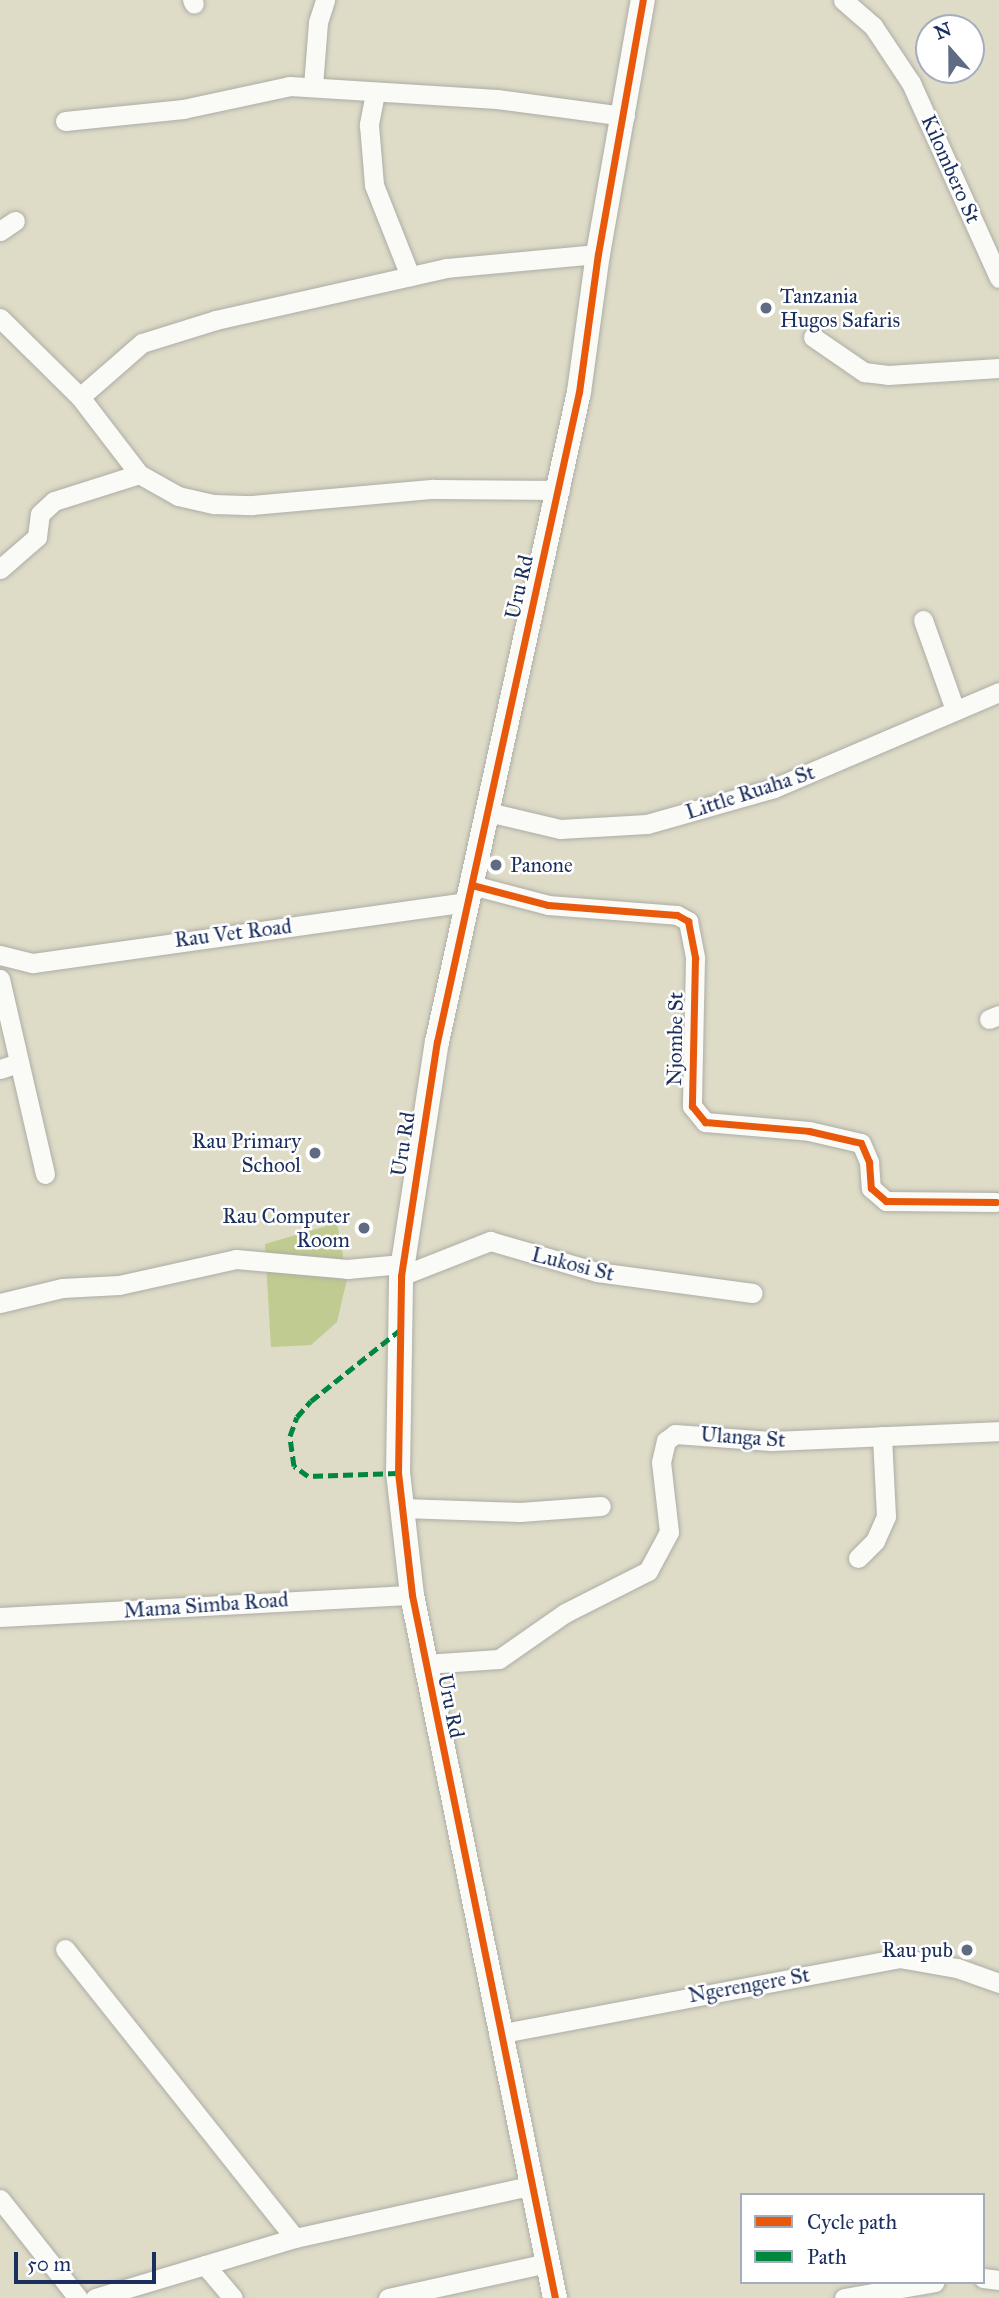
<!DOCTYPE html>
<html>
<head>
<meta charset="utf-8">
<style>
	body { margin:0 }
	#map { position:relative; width:999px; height:2298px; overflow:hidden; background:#dedbc7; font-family:"IM FELL Great Primer",serif }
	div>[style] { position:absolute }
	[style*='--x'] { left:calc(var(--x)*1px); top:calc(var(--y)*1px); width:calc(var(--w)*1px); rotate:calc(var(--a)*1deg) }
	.green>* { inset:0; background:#bfcb90 }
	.roads { filter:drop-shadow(0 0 2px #adada5) drop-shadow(0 0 2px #adada5) }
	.minor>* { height:19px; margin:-9.5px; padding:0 9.5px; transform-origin:9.5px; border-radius:9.5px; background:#fafaf7 }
	.tertiary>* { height:24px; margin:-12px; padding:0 12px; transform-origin:12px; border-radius:12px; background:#fafaf7 }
	.quiet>* { height:5px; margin-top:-2.5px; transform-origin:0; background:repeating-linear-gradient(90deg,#00873e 0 10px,transparent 0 15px) }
	.cycleway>* { height:7px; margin:-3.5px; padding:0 3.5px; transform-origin:3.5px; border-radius:3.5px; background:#e8590c }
	.dots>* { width:19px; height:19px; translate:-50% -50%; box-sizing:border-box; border:4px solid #fff; border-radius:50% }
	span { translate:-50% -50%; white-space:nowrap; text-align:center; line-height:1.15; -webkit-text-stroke:5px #fff; paint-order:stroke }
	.street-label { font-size:21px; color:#1b2f5e }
	.poi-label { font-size:21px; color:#1b2f5e }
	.left { translate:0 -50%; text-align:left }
	.right { translate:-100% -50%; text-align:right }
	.legend { position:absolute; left:740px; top:2193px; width:245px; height:91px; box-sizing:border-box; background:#fff; border:2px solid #a4acbf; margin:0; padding:9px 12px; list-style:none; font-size:21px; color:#1b2f5e }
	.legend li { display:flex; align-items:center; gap:14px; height:35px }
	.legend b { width:35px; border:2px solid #a4acbf }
	.north { position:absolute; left:915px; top:14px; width:70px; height:70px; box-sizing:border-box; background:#fff; border:2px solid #a4acbf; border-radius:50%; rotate:339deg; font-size:19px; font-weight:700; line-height:28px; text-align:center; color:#1b2f5e }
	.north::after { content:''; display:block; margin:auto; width:24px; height:32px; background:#5f6b83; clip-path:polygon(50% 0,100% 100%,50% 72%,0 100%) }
	.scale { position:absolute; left:14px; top:2252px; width:142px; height:32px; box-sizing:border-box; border:4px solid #1b2f5e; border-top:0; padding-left:9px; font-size:21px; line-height:24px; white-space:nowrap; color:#1b2f5e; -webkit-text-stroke:5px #fff; paint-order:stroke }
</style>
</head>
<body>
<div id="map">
	<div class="green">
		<div style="clip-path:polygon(337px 1223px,347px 1279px,337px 1322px,311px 1345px,271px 1347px,265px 1244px)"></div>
	</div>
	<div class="roads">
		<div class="minor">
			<div style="--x:192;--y:0;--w:4;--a:63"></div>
			<div style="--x:843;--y:0;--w:40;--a:41"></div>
			<div style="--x:873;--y:26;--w:69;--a:56.3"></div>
			<div style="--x:911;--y:83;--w:214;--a:65.7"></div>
			<div style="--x:313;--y:86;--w:64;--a:-85.5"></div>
			<div style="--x:318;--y:22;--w:23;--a:-72"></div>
			<div style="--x:375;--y:93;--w:33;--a:101"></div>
			<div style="--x:369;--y:125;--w:60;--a:85.2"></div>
			<div style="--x:374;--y:185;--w:98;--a:68.4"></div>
			<div style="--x:65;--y:121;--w:119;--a:-5.8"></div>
			<div style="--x:183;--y:109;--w:109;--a:-12.1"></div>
			<div style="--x:290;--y:86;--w:207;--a:3.6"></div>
			<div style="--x:497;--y:99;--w:129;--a:7.6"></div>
			<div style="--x:0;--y:231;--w:18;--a:-34"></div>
			<div style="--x:0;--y:318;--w:112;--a:44.6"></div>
			<div style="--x:80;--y:397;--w:97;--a:52.5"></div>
			<div style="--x:139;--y:474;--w:45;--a:29.4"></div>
			<div style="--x:178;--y:496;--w:37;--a:13"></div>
			<div style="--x:214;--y:504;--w:38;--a:2"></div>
			<div style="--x:252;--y:505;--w:182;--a:-5.1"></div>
			<div style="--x:433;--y:489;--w:127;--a:0.5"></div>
			<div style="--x:813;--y:337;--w:62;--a:34.5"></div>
			<div style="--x:864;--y:372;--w:24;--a:7"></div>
			<div style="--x:888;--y:375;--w:111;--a:-3.6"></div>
			<div style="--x:80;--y:397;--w:82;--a:-41.1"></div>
			<div style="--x:142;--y:343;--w:77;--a:-17.3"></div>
			<div style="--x:216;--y:320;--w:236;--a:-12.7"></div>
			<div style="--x:446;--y:268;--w:153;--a:-5.3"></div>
			<div style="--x:0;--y:569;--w:49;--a:-40.9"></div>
			<div style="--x:37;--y:537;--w:23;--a:-83"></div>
			<div style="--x:40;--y:514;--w:19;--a:-43"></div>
			<div style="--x:54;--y:501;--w:89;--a:-17.6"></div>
			<div style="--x:923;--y:620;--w:96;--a:70.4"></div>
			<div style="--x:488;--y:812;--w:74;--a:13.3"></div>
			<div style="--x:560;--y:829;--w:87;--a:-3.3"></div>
			<div style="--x:647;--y:824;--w:132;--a:-15.8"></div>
			<div style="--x:774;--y:788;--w:245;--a:-23.1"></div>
			<div style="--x:472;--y:885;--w:79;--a:14.7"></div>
			<div style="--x:548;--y:905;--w:129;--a:4.4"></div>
			<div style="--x:677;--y:915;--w:13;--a:29"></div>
			<div style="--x:688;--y:921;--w:38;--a:79"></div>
			<div style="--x:695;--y:958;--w:148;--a:91.2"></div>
			<div style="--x:692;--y:1106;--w:21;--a:51"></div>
			<div style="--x:705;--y:1122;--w:104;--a:4.9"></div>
			<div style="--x:809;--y:1131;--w:53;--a:13"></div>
			<div style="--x:861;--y:1143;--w:21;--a:67"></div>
			<div style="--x:869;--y:1162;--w:26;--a:86"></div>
			<div style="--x:871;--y:1188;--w:20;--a:41"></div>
			<div style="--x:886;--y:1201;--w:110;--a:0.5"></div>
			<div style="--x:0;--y:955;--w:34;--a:14"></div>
			<div style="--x:33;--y:963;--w:440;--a:-8"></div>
			<div style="--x:0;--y:979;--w:200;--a:77"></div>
			<div style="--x:989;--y:1019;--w:11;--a:-22"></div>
			<div style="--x:0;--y:1069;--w:20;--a:-18"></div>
			<div style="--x:401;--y:1276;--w:96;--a:-21.5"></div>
			<div style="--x:490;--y:1241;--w:111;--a:16.2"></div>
			<div style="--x:597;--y:1272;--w:157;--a:7.7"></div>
			<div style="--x:0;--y:1303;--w:64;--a:-13.6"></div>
			<div style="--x:62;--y:1288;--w:57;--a:-3"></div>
			<div style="--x:119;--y:1285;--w:120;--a:-12.5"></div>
			<div style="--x:236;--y:1259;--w:111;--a:5.1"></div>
			<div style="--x:347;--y:1269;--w:55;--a:-5.2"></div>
			<div style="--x:402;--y:1508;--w:118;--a:1.9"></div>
			<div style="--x:520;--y:1512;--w:81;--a:-4.2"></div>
			<div style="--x:858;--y:1558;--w:24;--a:-45"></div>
			<div style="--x:875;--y:1541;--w:27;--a:-66"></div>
			<div style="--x:886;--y:1516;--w:80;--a:-92.9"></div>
			<div style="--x:0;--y:1617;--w:413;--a:-3.1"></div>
			<div style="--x:425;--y:1664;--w:74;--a:-3.9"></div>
			<div style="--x:499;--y:1659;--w:80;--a:-34.9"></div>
			<div style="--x:565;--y:1613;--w:93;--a:-26.8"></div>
			<div style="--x:648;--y:1571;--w:44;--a:-61.7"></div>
			<div style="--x:669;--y:1532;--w:70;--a:-96.5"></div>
			<div style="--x:661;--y:1462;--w:22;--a:-77"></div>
			<div style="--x:666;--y:1441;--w:11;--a:-38"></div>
			<div style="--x:675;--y:1434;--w:96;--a:4.2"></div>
			<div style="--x:771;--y:1441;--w:228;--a:-2.5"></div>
			<div style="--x:65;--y:1949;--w:369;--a:51.5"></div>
			<div style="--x:498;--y:2034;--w:408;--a:-10.7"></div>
			<div style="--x:899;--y:1958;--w:59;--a:9.8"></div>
			<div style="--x:957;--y:1968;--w:45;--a:19.7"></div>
			<div style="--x:0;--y:2199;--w:126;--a:51.8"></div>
			<div style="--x:205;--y:2265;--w:43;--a:49.7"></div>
			<div style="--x:983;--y:2278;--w:16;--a:7"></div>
			<div style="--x:95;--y:2298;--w:209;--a:-16.7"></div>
			<div style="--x:295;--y:2238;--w:241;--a:-12.5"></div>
			<div style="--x:388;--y:2298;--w:163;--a:-12.4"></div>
			<div style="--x:844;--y:2298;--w:92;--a:-10"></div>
		</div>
		<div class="tertiary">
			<div style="--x:555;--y:2298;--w:717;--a:-101.5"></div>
			<div style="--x:412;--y:1595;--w:123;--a:-96.5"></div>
			<div style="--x:398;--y:1473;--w:197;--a:-89.1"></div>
			<div style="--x:401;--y:1276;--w:237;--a:-81.3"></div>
			<div style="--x:437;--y:1042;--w:665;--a:-77.68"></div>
			<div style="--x:579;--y:392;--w:139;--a:-82.2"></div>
			<div style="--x:598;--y:254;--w:258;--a:-80"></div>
		</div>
	</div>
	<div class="quiet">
		<div style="--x:398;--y:1473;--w:90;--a:178.1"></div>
		<div style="--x:308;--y:1476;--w:17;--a:-144"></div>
		<div style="--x:294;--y:1466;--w:30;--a:-98"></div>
		<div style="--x:290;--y:1436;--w:20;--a:-70"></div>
		<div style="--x:297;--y:1417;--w:21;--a:-49"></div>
		<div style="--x:311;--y:1401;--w:114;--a:-38.6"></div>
	</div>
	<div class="cycleway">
		<div style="--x:472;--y:885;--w:79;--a:14.7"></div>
		<div style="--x:548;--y:905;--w:129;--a:4.4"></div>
		<div style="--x:677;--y:915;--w:13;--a:29"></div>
		<div style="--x:688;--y:921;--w:38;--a:79"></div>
		<div style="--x:695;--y:958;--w:148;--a:91.2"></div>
		<div style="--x:692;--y:1106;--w:21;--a:51"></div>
		<div style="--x:705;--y:1122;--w:104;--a:4.9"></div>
		<div style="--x:809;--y:1131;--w:53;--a:13"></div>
		<div style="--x:861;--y:1143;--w:21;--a:67"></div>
		<div style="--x:869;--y:1162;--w:26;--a:86"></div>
		<div style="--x:871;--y:1188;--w:20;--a:41"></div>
		<div style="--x:886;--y:1201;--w:110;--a:0.5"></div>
		<div style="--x:555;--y:2298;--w:717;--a:-101.5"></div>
		<div style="--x:412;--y:1595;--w:123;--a:-96.5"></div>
		<div style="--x:398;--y:1473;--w:197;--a:-89.1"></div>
		<div style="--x:401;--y:1276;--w:237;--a:-81.3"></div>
		<div style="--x:437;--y:1042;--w:665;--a:-77.68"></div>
		<div style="--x:579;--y:392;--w:139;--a:-82.2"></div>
		<div style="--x:598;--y:254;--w:258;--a:-80"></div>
	</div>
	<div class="dots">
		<div style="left:766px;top:308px;background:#5f6b83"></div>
		<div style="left:496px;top:865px;background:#5f6b83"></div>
		<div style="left:315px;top:1153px;background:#5f6b83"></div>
		<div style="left:364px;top:1228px;background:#5f6b83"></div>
		<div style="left:967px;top:1950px;background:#5f6b83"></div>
	</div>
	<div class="street-label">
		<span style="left:951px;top:169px;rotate:66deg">Kilombero St</span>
		<span style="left:519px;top:587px;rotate:-77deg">Uru Rd</span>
		<span style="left:750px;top:792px;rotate:-18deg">Little Ruaha St</span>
		<span style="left:233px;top:933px;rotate:-7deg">Rau Vet Road</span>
		<span style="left:675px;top:1039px;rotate:-89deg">Njombe St</span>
		<span style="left:403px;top:1144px;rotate:-81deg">Uru Rd</span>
		<span style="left:573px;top:1264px;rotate:14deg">Lukosi St</span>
		<span style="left:743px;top:1437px;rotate:4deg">Ulanga St</span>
		<span style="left:206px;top:1605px;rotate:-4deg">Mama Simba Road</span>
		<span style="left:451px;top:1706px;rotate:79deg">Uru Rd</span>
		<span style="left:749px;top:1985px;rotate:-10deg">Ngerengere St</span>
	</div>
	<div class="poi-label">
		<span class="left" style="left:780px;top:308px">Tanzania<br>Hugos Safaris</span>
		<span class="left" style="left:510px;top:865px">Panone</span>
		<span class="right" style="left:301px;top:1153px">Rau Primary<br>School</span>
		<span class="right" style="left:350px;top:1228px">Rau Computer<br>Room</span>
		<span class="right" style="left:953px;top:1950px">Rau pub</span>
	</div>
	<ul class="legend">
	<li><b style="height:9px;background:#e8590c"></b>Cycle path</li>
	<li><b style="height:9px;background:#00873e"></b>Path</li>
	</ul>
	<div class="north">N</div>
	<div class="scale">50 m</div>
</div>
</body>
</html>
